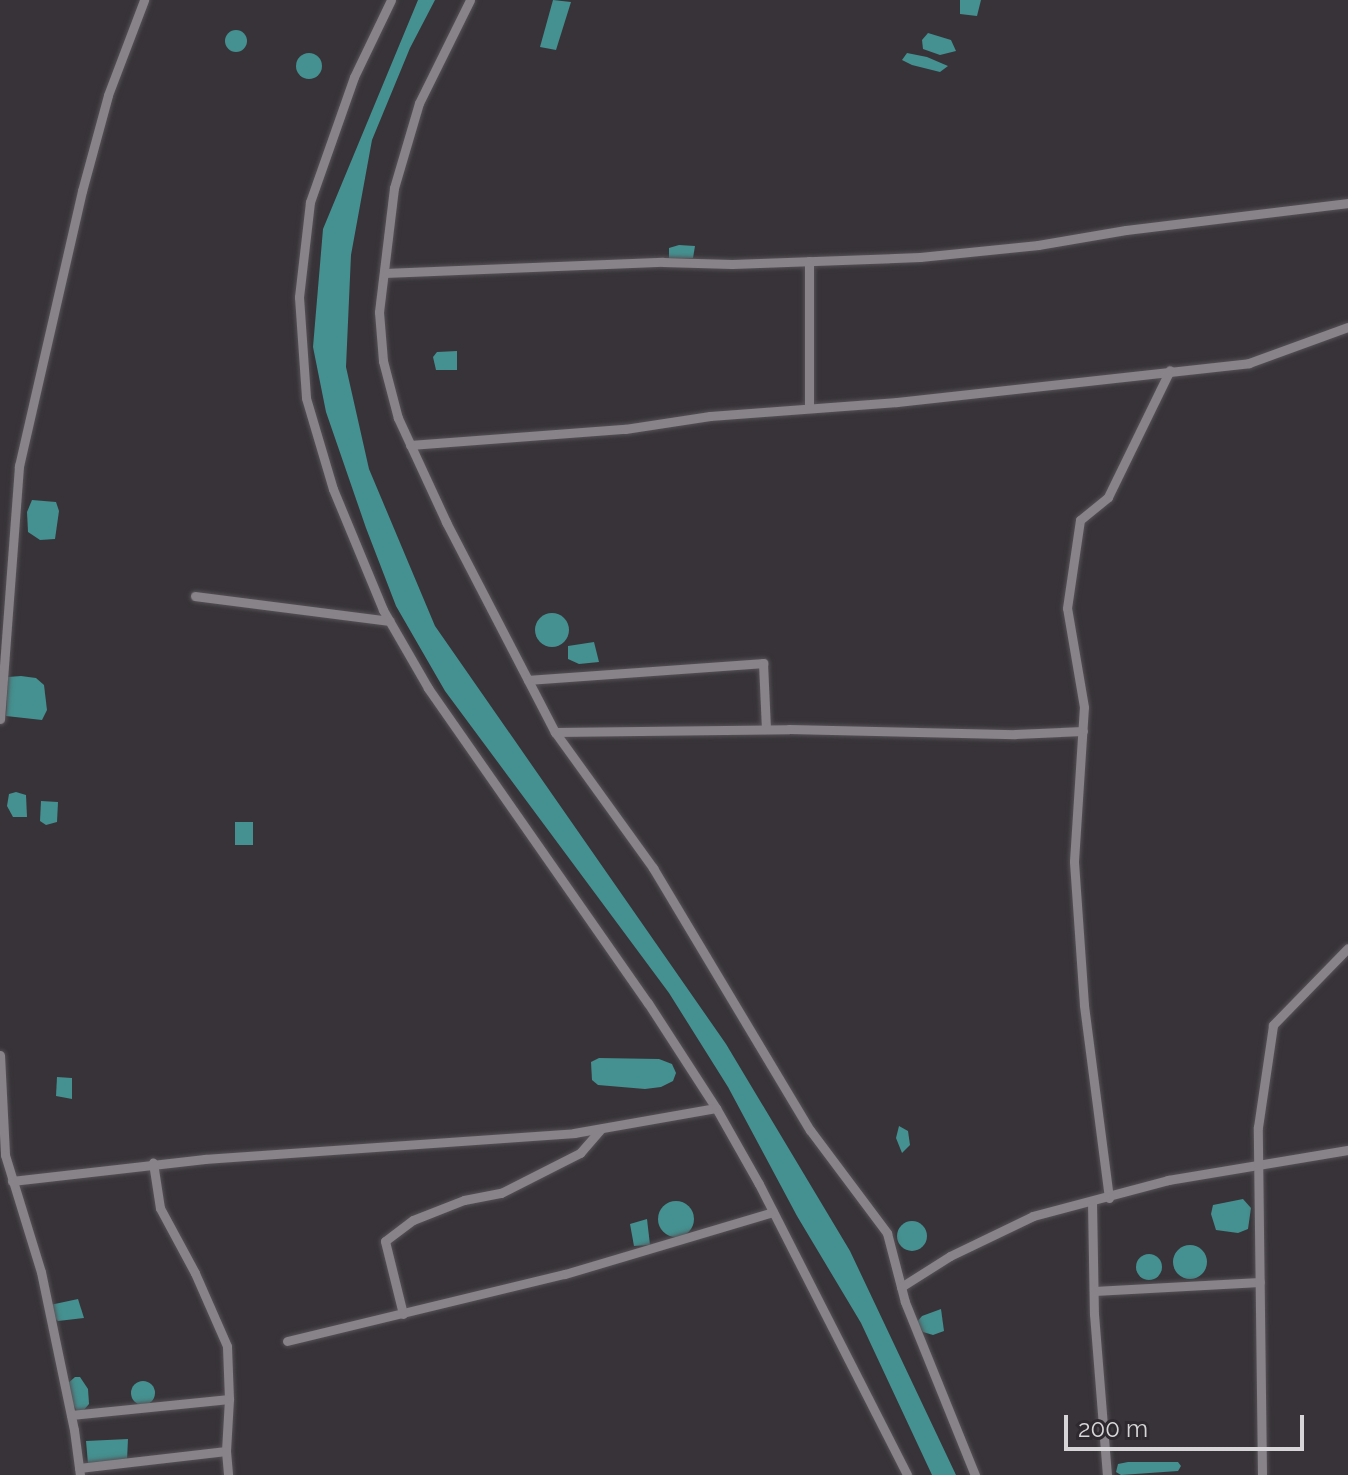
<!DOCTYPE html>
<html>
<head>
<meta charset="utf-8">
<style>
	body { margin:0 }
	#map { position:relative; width:1348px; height:1475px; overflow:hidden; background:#373338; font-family:Raleway,sans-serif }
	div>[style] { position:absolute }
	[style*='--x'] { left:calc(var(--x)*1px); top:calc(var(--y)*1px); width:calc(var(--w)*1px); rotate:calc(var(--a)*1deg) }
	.water>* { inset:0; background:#459090; transform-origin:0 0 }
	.round { border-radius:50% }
	.roads { filter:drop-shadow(0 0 2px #565257) drop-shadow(0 0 2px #565257) }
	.minor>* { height:9px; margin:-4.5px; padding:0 4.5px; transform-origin:4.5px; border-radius:4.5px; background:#888389 }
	span { translate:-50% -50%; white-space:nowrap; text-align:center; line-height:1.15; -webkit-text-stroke:6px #2d292e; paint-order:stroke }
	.scale { position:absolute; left:1064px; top:1415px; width:240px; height:36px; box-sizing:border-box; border:4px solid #d7d5d8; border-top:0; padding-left:10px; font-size:24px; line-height:28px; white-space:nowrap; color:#d7d5d8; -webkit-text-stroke:6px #2d292e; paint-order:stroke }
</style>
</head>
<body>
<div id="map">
	<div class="water">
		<div style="clip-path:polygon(418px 0,435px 0,410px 48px,372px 140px,351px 255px,346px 367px,369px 469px,435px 626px,726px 1044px,850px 1251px,956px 1475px,932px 1475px,861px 1323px,797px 1216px,728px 1087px,669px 993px,445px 691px,396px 606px,366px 528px,326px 412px,313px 347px,323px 229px)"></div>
		<div style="clip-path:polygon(553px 0,571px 2px,556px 50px,540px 47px)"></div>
		<div style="clip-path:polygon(960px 0,981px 0,977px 16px,960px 14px)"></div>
		<div class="round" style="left:225px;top:30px;width:22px;height:22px"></div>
		<div style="clip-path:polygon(928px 33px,951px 40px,956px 51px,940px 55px,923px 49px,922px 40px)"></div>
		<div class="round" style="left:296px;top:53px;width:26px;height:26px"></div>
		<div style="clip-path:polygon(907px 53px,927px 57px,948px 66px,940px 72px,912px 65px,902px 60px)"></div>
		<div style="clip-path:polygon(679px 245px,695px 246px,693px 258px,669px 258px,669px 248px)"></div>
		<div style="clip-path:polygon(457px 351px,457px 370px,436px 370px,433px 357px,437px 352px)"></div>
		<div style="clip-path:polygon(32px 500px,56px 502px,59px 511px,55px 539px,40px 540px,28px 532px,27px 512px)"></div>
		<div class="round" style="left:535px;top:613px;width:34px;height:34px"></div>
		<div style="clip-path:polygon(594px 642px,599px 662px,579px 664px,568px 659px,568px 646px)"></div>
		<div style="clip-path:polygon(21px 676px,36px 678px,44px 685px,47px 710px,42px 720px,6px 716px,8px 677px)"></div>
		<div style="clip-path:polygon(16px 792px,26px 795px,27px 817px,13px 817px,7px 806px,9px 794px)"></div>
		<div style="clip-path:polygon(41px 801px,58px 802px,57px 822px,46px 825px,40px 821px)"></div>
		<div style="left:235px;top:822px;width:18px;height:23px"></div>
		<div style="clip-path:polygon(599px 1058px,659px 1059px,672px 1064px,676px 1073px,673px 1081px,661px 1087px,645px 1089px,598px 1085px,592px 1080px,591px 1062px)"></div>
		<div style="clip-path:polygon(57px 1077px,72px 1078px,72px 1099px,56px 1096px)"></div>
		<div style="clip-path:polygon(899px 1126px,908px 1131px,910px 1145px,902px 1153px,896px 1138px)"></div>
		<div style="clip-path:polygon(1243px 1199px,1251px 1208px,1248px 1229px,1238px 1233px,1216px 1230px,1211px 1214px,1213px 1205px)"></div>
		<div class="round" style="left:658px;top:1201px;width:36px;height:36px"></div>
		<div style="clip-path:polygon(647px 1219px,650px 1245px,634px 1246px,630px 1224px)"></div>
		<div class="round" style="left:897px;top:1221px;width:30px;height:30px"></div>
		<div class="round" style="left:1173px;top:1245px;width:34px;height:34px"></div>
		<div class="round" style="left:1136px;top:1254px;width:26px;height:26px"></div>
		<div style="clip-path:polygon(78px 1299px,84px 1318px,58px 1321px,50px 1315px,50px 1305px)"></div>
		<div style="clip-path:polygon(941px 1309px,944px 1331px,933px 1335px,923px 1332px,917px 1322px,922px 1316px)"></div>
		<div style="clip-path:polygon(75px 1377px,80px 1377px,88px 1389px,89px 1404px,83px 1411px,77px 1411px,72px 1403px,67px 1384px)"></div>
		<div class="round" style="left:131px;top:1381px;width:24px;height:24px"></div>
		<div style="clip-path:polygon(128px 1439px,127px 1460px,88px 1464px,86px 1441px)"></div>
		<div style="clip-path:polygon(1128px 1462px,1178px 1462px,1181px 1466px,1178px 1471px,1121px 1475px,1116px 1472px,1118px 1464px)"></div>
	</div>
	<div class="roads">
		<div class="minor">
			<div style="--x:391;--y:0;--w:85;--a:115.7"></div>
			<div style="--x:354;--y:77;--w:133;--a:109.4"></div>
			<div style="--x:310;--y:202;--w:96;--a:96.6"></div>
			<div style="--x:299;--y:297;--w:101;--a:86"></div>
			<div style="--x:306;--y:398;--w:95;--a:73.5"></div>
			<div style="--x:333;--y:489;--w:131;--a:67.5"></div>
			<div style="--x:383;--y:610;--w:90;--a:60"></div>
			<div style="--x:428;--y:688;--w:384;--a:55.1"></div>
			<div style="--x:648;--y:1003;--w:125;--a:57.1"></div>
			<div style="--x:470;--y:0;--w:115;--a:116.3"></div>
			<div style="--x:419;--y:103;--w:89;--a:106.4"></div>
			<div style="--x:394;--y:188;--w:125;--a:96.9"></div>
			<div style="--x:379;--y:312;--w:49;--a:85.3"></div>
			<div style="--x:383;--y:361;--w:59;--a:75.3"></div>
			<div style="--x:398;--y:418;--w:115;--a:65.2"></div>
			<div style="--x:446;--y:522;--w:237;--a:62.6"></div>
			<div style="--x:555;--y:732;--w:168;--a:54.2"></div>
			<div style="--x:653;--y:868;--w:305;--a:59.1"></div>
			<div style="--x:810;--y:1130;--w:129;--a:53.2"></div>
			<div style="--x:887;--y:1233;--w:71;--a:75.4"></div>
			<div style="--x:905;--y:1302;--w:187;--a:68"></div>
			<div style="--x:809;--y:261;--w:147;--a:90"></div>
			<div style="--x:384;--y:273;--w:279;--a:-2.3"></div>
			<div style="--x:663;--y:262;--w:69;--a:1.7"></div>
			<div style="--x:732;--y:264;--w:188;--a:-2.1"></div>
			<div style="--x:920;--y:257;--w:119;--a:-5.8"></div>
			<div style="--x:1038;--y:245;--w:89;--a:-9.7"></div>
			<div style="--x:1126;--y:230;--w:224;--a:-6.9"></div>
			<div style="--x:410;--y:445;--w:216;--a:-4.3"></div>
			<div style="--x:625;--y:429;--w:86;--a:-8.7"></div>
			<div style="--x:710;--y:416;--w:188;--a:-4.3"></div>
			<div style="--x:897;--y:402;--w:354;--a:-6.3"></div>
			<div style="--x:1249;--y:363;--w:105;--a:-20"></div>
			<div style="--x:195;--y:596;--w:196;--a:7.3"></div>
			<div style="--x:528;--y:680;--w:236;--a:-4.1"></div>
			<div style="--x:763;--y:663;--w:66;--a:87.4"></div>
			<div style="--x:0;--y:719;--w:254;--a:-85.7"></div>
			<div style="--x:19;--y:466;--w:282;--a:-77.1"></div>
			<div style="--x:82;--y:191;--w:99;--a:-74.8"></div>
			<div style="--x:108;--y:95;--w:102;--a:-69.2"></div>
			<div style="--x:555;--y:732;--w:234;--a:-0.7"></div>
			<div style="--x:789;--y:729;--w:226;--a:1.3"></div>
			<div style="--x:1015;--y:734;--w:68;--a:-2.5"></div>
			<div style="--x:0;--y:1055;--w:100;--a:87.1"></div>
			<div style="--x:5;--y:1155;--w:122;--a:72.9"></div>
			<div style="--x:41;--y:1272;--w:161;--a:78.2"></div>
			<div style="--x:74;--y:1430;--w:45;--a:82.4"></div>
			<div style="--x:12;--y:1181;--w:194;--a:-6.5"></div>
			<div style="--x:205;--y:1159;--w:370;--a:-4"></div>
			<div style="--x:574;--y:1133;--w:144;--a:-10"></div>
			<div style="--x:716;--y:1108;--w:87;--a:60.5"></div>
			<div style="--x:759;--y:1184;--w:326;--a:63"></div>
			<div style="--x:1109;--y:1198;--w:195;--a:-97.4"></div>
			<div style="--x:1084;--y:1005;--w:144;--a:-94"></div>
			<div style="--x:1074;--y:861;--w:154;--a:-86.3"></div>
			<div style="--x:1084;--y:707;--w:100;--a:-99.7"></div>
			<div style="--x:1067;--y:608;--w:89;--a:-81.6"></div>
			<div style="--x:1080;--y:520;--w:36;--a:-39"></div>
			<div style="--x:1108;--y:497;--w:141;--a:-64"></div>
			<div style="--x:1092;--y:1202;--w:112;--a:89"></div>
			<div style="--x:1094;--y:1314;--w:162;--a:85.4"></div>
			<div style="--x:901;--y:1287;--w:58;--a:-32.3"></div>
			<div style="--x:950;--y:1256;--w:92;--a:-25.7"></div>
			<div style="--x:1033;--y:1216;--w:140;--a:-14.9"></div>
			<div style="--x:1168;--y:1180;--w:182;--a:-9.5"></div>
			<div style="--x:1094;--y:1291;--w:166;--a:-3.1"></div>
			<div style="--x:403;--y:1314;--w:75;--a:-103.9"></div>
			<div style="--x:385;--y:1241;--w:35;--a:-37"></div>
			<div style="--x:413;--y:1220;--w:55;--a:-21.4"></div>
			<div style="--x:464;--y:1200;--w:38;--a:-11"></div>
			<div style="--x:501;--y:1193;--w:89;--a:-26.9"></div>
			<div style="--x:580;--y:1153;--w:32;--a:-49"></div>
			<div style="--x:287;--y:1341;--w:286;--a:-13.6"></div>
			<div style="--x:565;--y:1274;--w:217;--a:-16.6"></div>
			<div style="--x:71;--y:1415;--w:159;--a:-5.8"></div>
			<div style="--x:229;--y:1399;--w:53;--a:-92.2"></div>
			<div style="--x:227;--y:1346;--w:80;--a:-113.7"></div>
			<div style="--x:195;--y:1273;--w:74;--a:-118.3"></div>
			<div style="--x:160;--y:1208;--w:46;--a:-98.8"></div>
			<div style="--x:226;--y:1451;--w:52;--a:-86.7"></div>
			<div style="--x:79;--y:1468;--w:148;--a:-6.6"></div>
			<div style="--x:226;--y:1451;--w:24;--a:85"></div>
			<div style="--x:1262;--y:1475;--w:348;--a:-90.7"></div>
			<div style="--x:1258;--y:1127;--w:103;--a:-81.6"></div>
			<div style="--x:1273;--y:1025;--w:107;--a:-45.8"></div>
		</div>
	</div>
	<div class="scale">200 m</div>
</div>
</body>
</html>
